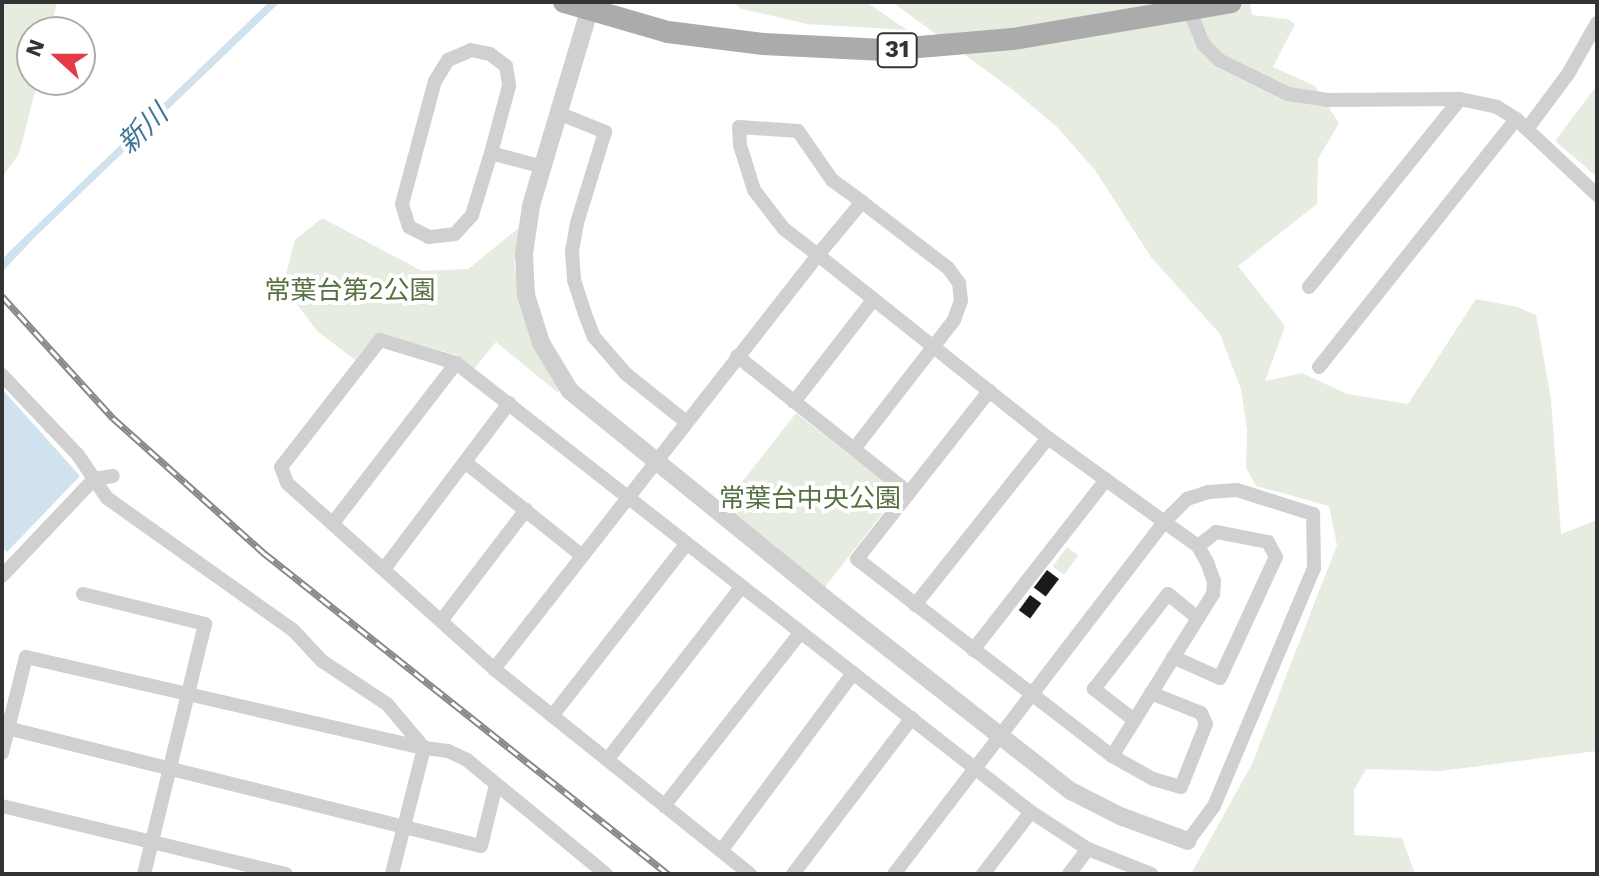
<!DOCTYPE html>
<html>
<head>
<meta charset="utf-8">
<style>
	body { margin:0 }
	#map { position:relative; width:1599px; height:876px; overflow:hidden; background:#fff; font-family:"Work Sans","Noto Sans JP",sans-serif }
	div>[style] { position:absolute }
	[style*='--x'] { left:calc(var(--x)*1px); top:calc(var(--y)*1px); width:calc(var(--w)*1px); rotate:calc(var(--a)*1deg) }
	.green>* { inset:0; background:#e6ecdf; transform-origin:0 0 }
	.water>* { inset:0; background:#cfe2ee }
	.building>* { inset:0; background:#1a1a1a; transform-origin:0 0 }
	.minor>* { height:14px; margin:-7px; padding:0 7px; transform-origin:7px; border-radius:7px; background:#d0d0d0 }
	.tertiary>* { height:18px; margin:-9px; padding:0 9px; transform-origin:9px; border-radius:9px; background:#d0d0d0 }
	.primary>* { height:22px; margin:-11px; padding:0 11px; transform-origin:11px; border-radius:11px; background:#ababab }
	.rail>* { height:7px; margin-top:-3.5px; transform-origin:0; background:repeating-linear-gradient(90deg,#fff 0 12px,#888 0 24px); box-sizing:border-box; border-block:2px solid #888 }
	span { translate:-50% -50%; white-space:nowrap; text-align:center; line-height:1.15; -webkit-text-stroke:8px #fff; paint-order:stroke }
	.shield-label span { padding:2px 6px; background:#fff; border:2px solid; border-radius:6px; -webkit-text-stroke-width:0 }
	.shield-label { font-size:24px; color:#333; font-weight:700 }
	.park-label { font-size:26px; color:#56703f }
	.water-label { font-size:28px; color:#3f7597; font-style:italic }
	.frame { position:absolute; inset:0; border:4px solid #333; pointer-events:none }
	.north { position:absolute; left:16px; top:16px; width:80px; height:80px; box-sizing:border-box; background:#fff; border:2px solid #adadad; border-radius:50%; rotate:291deg; font-size:22px; font-weight:700; line-height:32px; text-align:center; color:#333 }
	.north::after { content:''; display:block; margin:auto; width:28px; height:36px; background:#e63946; clip-path:polygon(50% 0,100% 100%,50% 72%,0 100%) }
</style>
</head>
<body>
<div id="map">
	<div class="green">
		<div style="clip-path:polygon(2px 2px,57px 2px,50px 32px,32px 32px,32px 80px,38px 80px,19px 154px,2px 177px)"></div>
		<div style="clip-path:polygon(733px 2px,866px 2px,907px 30px,807px 24px,742px 9px)"></div>
		<div style="clip-path:polygon(892px 2px,1250px 2px,1252px 15px,1287px 19px,1295px 24px,1273px 67px,1315px 86px,1339px 123px,1318px 159px,1317px 204px,1238px 266px,1285px 326px,1265px 381px,1302px 373px,1347px 394px,1408px 404px,1476px 299px,1517px 307px,1536px 315px,1551px 399px,1561px 534px,1597px 520px,1597px 751px,1440px 771px,1366px 769px,1354px 790px,1354px 835px,1402px 838px,1415px 874px,1191px 874px,1252px 764px,1337px 545px,1329px 506px,1256px 486px,1246px 468px,1247px 430px,1241px 389px,1220px 334px,1151px 257px,1095px 170px,1057px 127px,1013px 90px)"></div>
		<div style="clip-path:polygon(1597px 85px,1597px 177px,1555px 141px)"></div>
		<div style="clip-path:polygon(322px 218px,422px 271px,468px 269px,520px 227px,514px 266px,535px 346px,564px 389px,557px 392px,496px 342px,474px 369px,457px 355px,378px 333px,355px 360px,317px 331px,293px 299px,286px 274px,295px 240px)"></div>
		<div style="left:796px;top:413px;width:130px;height:119px;rotate:38deg"></div>
		<div style="left:1067px;top:547px;width:14px;height:24px;rotate:36deg"></div>
	</div>
	<div class="water">
		<div style="clip-path:polygon(269px 2px,280px 2px,36px 236px,2px 272px,2px 260px,9px 252px)"></div>
		<div style="clip-path:polygon(2px 389px,80px 476px,7px 552px,2px 547px)"></div>
	</div>
	<div class="building">
		<div style="left:1047px;top:570px;width:15px;height:22px;rotate:37deg"></div>
		<div style="left:1030px;top:595px;width:14px;height:19px;rotate:36deg"></div>
	</div>
	<div class="minor">
		<div style="--x:1189;--y:9;--w:38;--a:68"></div>
		<div style="--x:1203;--y:44;--w:23;--a:45"></div>
		<div style="--x:1219;--y:60;--w:77;--a:26.2"></div>
		<div style="--x:1288;--y:94;--w:40;--a:8.5"></div>
		<div style="--x:1328;--y:100;--w:132;--a:-0.4"></div>
		<div style="--x:1460;--y:99;--w:38;--a:12"></div>
		<div style="--x:1497;--y:107;--w:22;--a:32"></div>
		<div style="--x:1516;--y:119;--w:111;--a:43.2"></div>
		<div style="--x:558;--y:113;--w:51;--a:22"></div>
		<div style="--x:605;--y:132;--w:95;--a:107.1"></div>
		<div style="--x:577;--y:223;--w:27;--a:100"></div>
		<div style="--x:572;--y:250;--w:30;--a:86"></div>
		<div style="--x:574;--y:280;--w:36;--a:72"></div>
		<div style="--x:585;--y:314;--w:25;--a:69"></div>
		<div style="--x:594;--y:337;--w:49;--a:49.1"></div>
		<div style="--x:626;--y:374;--w:75;--a:38.5"></div>
		<div style="--x:1527;--y:129;--w:69;--a:-53.3"></div>
		<div style="--x:1568;--y:74;--w:59;--a:-60.4"></div>
		<div style="--x:491;--y:153;--w:65;--a:107"></div>
		<div style="--x:472;--y:215;--w:25;--a:132"></div>
		<div style="--x:455;--y:234;--w:26;--a:173"></div>
		<div style="--x:429;--y:237;--w:22;--a:-153"></div>
		<div style="--x:409;--y:227;--w:24;--a:-107"></div>
		<div style="--x:402;--y:204;--w:127;--a:-75"></div>
		<div style="--x:435;--y:81;--w:25;--a:-58"></div>
		<div style="--x:448;--y:60;--w:25;--a:-23"></div>
		<div style="--x:471;--y:50;--w:19;--a:12"></div>
		<div style="--x:490;--y:54;--w:20;--a:37"></div>
		<div style="--x:506;--y:66;--w:20;--a:81"></div>
		<div style="--x:509;--y:86;--w:69;--a:105"></div>
		<div style="--x:491;--y:153;--w:54;--a:15.1"></div>
		<div style="--x:1309;--y:287;--w:241;--a:-51.2"></div>
		<div style="--x:737;--y:356;--w:220;--a:38.5"></div>
		<div style="--x:456;--y:363;--w:79;--a:-163.2"></div>
		<div style="--x:380;--y:340;--w:161;--a:127.9"></div>
		<div style="--x:281;--y:467;--w:17;--a:69"></div>
		<div style="--x:287;--y:483;--w:278;--a:41.9"></div>
		<div style="--x:494;--y:669;--w:328;--a:38.7"></div>
		<div style="--x:1319;--y:367;--w:317;--a:-51.5"></div>
		<div style="--x:2;--y:375;--w:110;--a:46.5"></div>
		<div style="--x:78;--y:455;--w:52;--a:56"></div>
		<div style="--x:107;--y:498;--w:228;--a:35.4"></div>
		<div style="--x:293;--y:630;--w:42;--a:46.9"></div>
		<div style="--x:322;--y:661;--w:78;--a:33.5"></div>
		<div style="--x:387;--y:704;--w:57;--a:49.9"></div>
		<div style="--x:424;--y:748;--w:24;--a:7"></div>
		<div style="--x:448;--y:751;--w:21;--a:25"></div>
		<div style="--x:467;--y:760;--w:180;--a:39.4"></div>
		<div style="--x:794;--y:402;--w:129;--a:-52.2"></div>
		<div style="--x:854;--y:449;--w:163;--a:-52.2"></div>
		<div style="--x:954;--y:320;--w:20;--a:-70"></div>
		<div style="--x:961;--y:301;--w:18;--a:-96"></div>
		<div style="--x:959;--y:283;--w:19;--a:-126"></div>
		<div style="--x:948;--y:268;--w:108;--a:-142.5"></div>
		<div style="--x:862;--y:202;--w:69;--a:129.7"></div>
		<div style="--x:818;--y:255;--w:43;--a:-142.6"></div>
		<div style="--x:784;--y:229;--w:49;--a:-127.6"></div>
		<div style="--x:754;--y:190;--w:47;--a:-107.3"></div>
		<div style="--x:740;--y:145;--w:18;--a:-93"></div>
		<div style="--x:739;--y:127;--w:59;--a:3.9"></div>
		<div style="--x:798;--y:131;--w:60;--a:55.2"></div>
		<div style="--x:832;--y:180;--w:37;--a:36"></div>
		<div style="--x:465;--y:462;--w:149;--a:38.7"></div>
		<div style="--x:333;--y:523;--w:202;--a:-52.4"></div>
		<div style="--x:456;--y:363;--w:730;--a:37.99"></div>
		<div style="--x:1031;--y:812;--w:68;--a:33"></div>
		<div style="--x:1088;--y:849;--w:68;--a:21.6"></div>
		<div style="--x:384;--y:569;--w:208;--a:-53"></div>
		<div style="--x:2;--y:576;--w:134;--a:-46.5"></div>
		<div style="--x:94;--y:479;--w:19;--a:-9"></div>
		<div style="--x:83;--y:594;--w:126;--a:13.8"></div>
		<div style="--x:205;--y:624;--w:257;--a:103.7"></div>
		<div style="--x:915;--y:605;--w:213;--a:-51.5"></div>
		<div style="--x:441;--y:621;--w:140;--a:-52.6"></div>
		<div style="--x:973;--y:650;--w:216;--a:-52"></div>
		<div style="--x:1173;--y:657;--w:51;--a:24.1"></div>
		<div style="--x:1220;--y:678;--w:133;--a:-65.2"></div>
		<div style="--x:1276;--y:557;--w:17;--a:-118"></div>
		<div style="--x:1268;--y:542;--w:53;--a:-169.1"></div>
		<div style="--x:1216;--y:532;--w:23;--a:142"></div>
		<div style="--x:494;--y:669;--w:526;--a:-51.95"></div>
		<div style="--x:818;--y:255;--w:294;--a:38.5"></div>
		<div style="--x:1048;--y:438;--w:185;--a:35.8"></div>
		<div style="--x:1198;--y:546;--w:18;--a:61"></div>
		<div style="--x:1207;--y:562;--w:20;--a:70"></div>
		<div style="--x:1214;--y:581;--w:13;--a:94"></div>
		<div style="--x:1213;--y:594;--w:191;--a:121.9"></div>
		<div style="--x:1112;--y:756;--w:322;--a:-142.3"></div>
		<div style="--x:857;--y:559;--w:214;--a:-51.8"></div>
		<div style="--x:552;--y:716;--w:219;--a:-52"></div>
		<div style="--x:1134;--y:720;--w:51;--a:-142.2"></div>
		<div style="--x:1094;--y:689;--w:120;--a:-52.1"></div>
		<div style="--x:1168;--y:594;--w:38;--a:39"></div>
		<div style="--x:7;--y:728;--w:488;--a:14"></div>
		<div style="--x:481;--y:846;--w:63;--a:-76.2"></div>
		<div style="--x:2;--y:753;--w:99;--a:-76"></div>
		<div style="--x:26;--y:657;--w:408;--a:12.9"></div>
		<div style="--x:424;--y:748;--w:130;--a:104.3"></div>
		<div style="--x:1112;--y:756;--w:47;--a:29.3"></div>
		<div style="--x:1153;--y:779;--w:29;--a:16"></div>
		<div style="--x:1181;--y:787;--w:68;--a:-68.4"></div>
		<div style="--x:1206;--y:724;--w:12;--a:-114"></div>
		<div style="--x:1201;--y:713;--w:54;--a:-158.2"></div>
		<div style="--x:607;--y:760;--w:220;--a:-52.2"></div>
		<div style="--x:2;--y:806;--w:292;--a:13.5"></div>
		<div style="--x:664;--y:806;--w:221;--a:-51.8"></div>
		<div style="--x:721;--y:851;--w:222;--a:-53.4"></div>
		<div style="--x:793;--y:874;--w:196;--a:-52.7"></div>
		<div style="--x:894;--y:874;--w:444;--a:-52.5"></div>
		<div style="--x:1164;--y:522;--w:33;--a:-45"></div>
		<div style="--x:1187;--y:499;--w:22;--a:-18"></div>
		<div style="--x:1208;--y:492;--w:29;--a:-4"></div>
		<div style="--x:1237;--y:490;--w:80;--a:17.5"></div>
		<div style="--x:1313;--y:514;--w:54;--a:88.9"></div>
		<div style="--x:1314;--y:568;--w:258;--a:112.8"></div>
		<div style="--x:1214;--y:806;--w:44;--a:126.6"></div>
		<div style="--x:983;--y:874;--w:78;--a:-52.3"></div>
		<div style="--x:1069;--y:874;--w:31;--a:-53"></div>
	</div>
	<div class="tertiary">
		<div style="--x:589;--y:11;--w:203;--a:106.6"></div>
		<div style="--x:531;--y:206;--w:49;--a:98.3"></div>
		<div style="--x:524;--y:254;--w:41;--a:87.2"></div>
		<div style="--x:526;--y:295;--w:50;--a:72.6"></div>
		<div style="--x:541;--y:343;--w:56;--a:58.9"></div>
		<div style="--x:570;--y:391;--w:331;--a:39.1"></div>
		<div style="--x:827;--y:600;--w:310;--a:38.1"></div>
		<div style="--x:1071;--y:791;--w:55;--a:27"></div>
		<div style="--x:1120;--y:816;--w:72;--a:20.2"></div>
	</div>
	<div class="primary">
		<div style="--x:564;--y:2;--w:108;--a:16.1"></div>
		<div style="--x:668;--y:32;--w:96;--a:7.2"></div>
		<div style="--x:763;--y:44;--w:121;--a:2.8"></div>
		<div style="--x:884;--y:50;--w:129;--a:-4.9"></div>
		<div style="--x:1013;--y:39;--w:221;--a:-9.6"></div>
	</div>
	<div class="rail">
		<div style="--x:2;--y:296;--w:165;--a:47.7"></div>
		<div style="--x:113;--y:418;--w:203;--a:41.8"></div>
		<div style="--x:264;--y:553;--w:516;--a:38.47"></div>
	</div>
	<div class="shield-label">
		<span style="left:897px;top:50px">31</span>
	</div>
	<div class="park-label">
		<span style="left:350px;top:291px">常葉台第2公園</span>
		<span style="left:810px;top:499px">常葉台中央公園</span>
	</div>
	<div class="water-label">
		<span style="left:143px;top:129px;rotate:-44deg">新川</span>
	</div>
	<div class="frame"></div>
	<div class="north">N</div>
</div>
</body>
</html>
